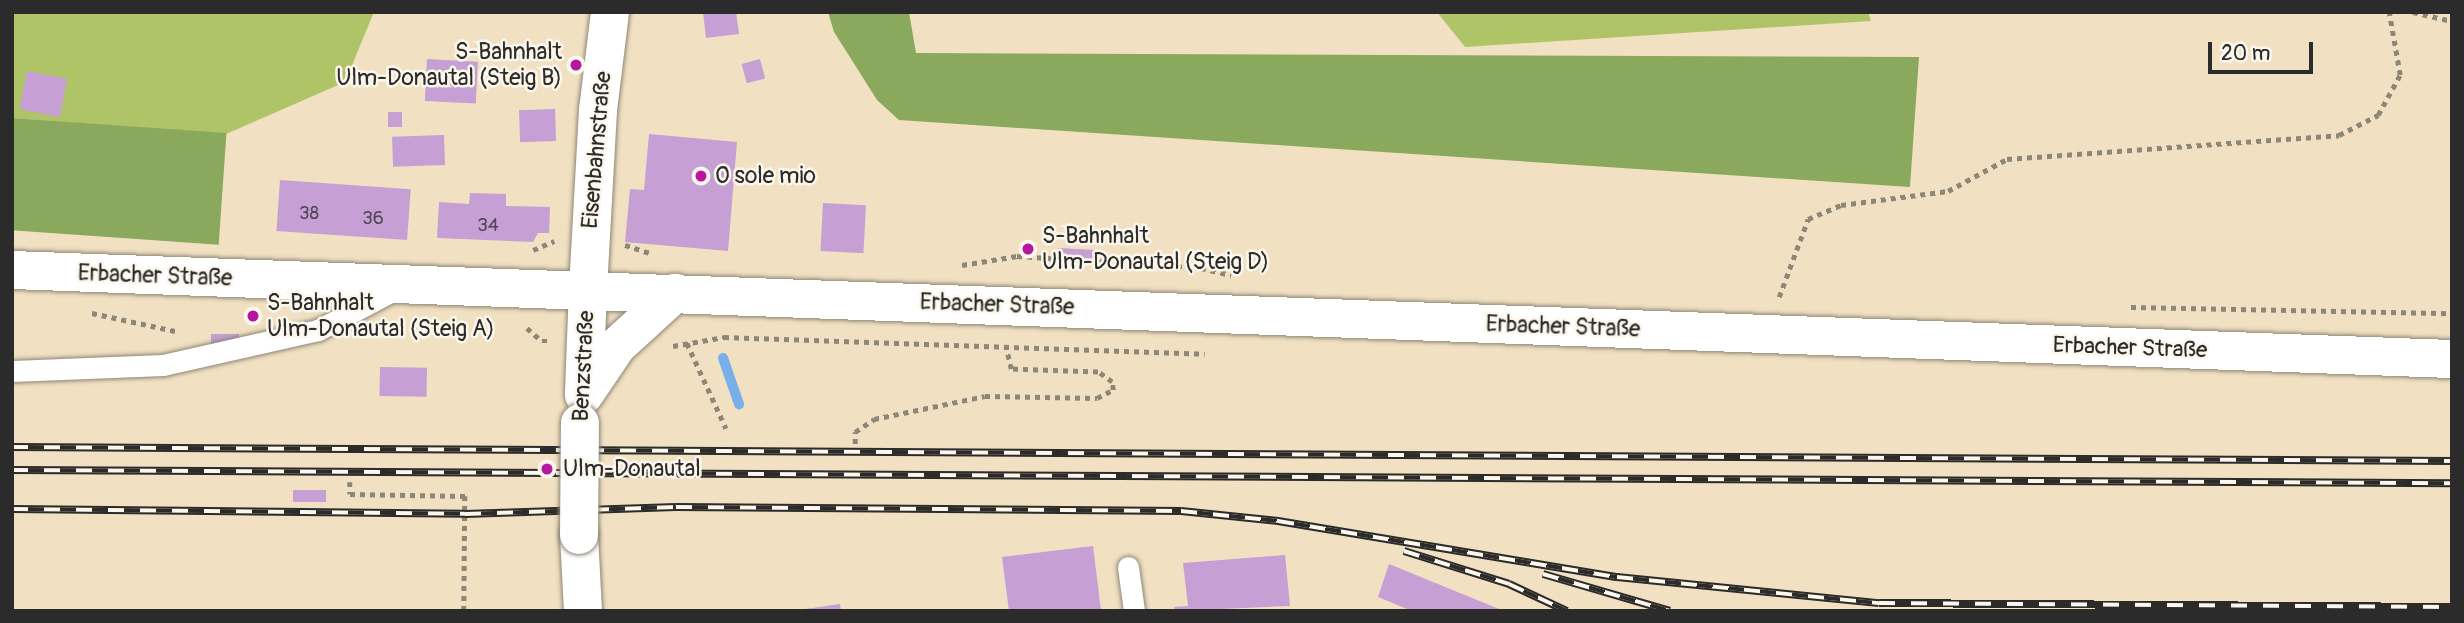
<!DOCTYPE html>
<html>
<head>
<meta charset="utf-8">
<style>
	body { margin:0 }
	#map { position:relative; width:2464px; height:623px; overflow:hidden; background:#f1e1c2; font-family:Pangolin,sans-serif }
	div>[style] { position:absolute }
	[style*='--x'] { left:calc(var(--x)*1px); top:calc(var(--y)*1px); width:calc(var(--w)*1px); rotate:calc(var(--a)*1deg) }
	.green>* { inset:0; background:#afc367 }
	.forest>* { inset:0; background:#8ba95c; transform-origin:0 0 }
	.stream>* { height:10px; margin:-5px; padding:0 5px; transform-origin:5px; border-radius:5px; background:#79afe8 }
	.building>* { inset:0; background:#c69fd5; transform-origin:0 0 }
	.path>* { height:4.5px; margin-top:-2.25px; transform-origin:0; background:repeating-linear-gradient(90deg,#8e8676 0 5px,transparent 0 10px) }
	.roads { filter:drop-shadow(0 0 2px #8e8676) drop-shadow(0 0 2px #8e8676) }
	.lane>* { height:21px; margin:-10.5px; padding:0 10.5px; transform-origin:10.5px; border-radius:10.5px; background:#fff }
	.street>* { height:38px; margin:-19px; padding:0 19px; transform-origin:19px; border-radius:19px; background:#fff }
	.secondary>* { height:38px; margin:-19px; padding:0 19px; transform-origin:19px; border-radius:19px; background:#fff }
	.rail>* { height:8px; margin-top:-4px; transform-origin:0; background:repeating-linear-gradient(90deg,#fbf7ec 0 16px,#2b2b2b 0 32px); box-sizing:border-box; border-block:2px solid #2b2b2b }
	.bridges { filter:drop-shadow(0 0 2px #8e8676) drop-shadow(0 0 2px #8e8676) }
	.street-bridge>* { height:38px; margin:-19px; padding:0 19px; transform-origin:19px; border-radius:19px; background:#fff }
	.dots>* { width:19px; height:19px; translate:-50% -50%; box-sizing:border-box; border:4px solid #fbf7ec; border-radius:50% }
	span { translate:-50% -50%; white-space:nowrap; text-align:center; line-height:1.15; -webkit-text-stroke:5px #fbf7ec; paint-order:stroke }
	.number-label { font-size:19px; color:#524856 }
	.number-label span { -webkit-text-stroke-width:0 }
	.poi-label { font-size:23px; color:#2b2b2b }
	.right { translate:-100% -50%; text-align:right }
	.left { translate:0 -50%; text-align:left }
	.street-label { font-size:23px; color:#2b2b2b }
	.frame { position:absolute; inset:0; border:14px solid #2b2b2b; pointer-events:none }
	.scale { position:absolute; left:2208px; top:42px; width:105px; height:32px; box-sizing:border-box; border:4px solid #2b2b2b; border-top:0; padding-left:9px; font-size:21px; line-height:24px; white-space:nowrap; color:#2b2b2b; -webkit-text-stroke:5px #fbf7ec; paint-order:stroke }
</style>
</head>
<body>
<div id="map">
	<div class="green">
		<div style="clip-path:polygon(12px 12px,374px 12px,345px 82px,226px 134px,12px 118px)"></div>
		<div style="clip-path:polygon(1437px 12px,1868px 12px,1871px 21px,1465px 47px)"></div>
	</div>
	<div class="forest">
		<div style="clip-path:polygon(828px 12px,909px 12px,916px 53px,1919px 57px,1910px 187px,899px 120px,877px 100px,834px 32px)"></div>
		<div style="left:12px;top:118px;width:215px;height:112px;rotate:4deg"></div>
	</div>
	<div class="stream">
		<div style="--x:723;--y:358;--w:49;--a:70.8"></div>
	</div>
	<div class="building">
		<div style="clip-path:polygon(703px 12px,736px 12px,739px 34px,706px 38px)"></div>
		<div style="left:427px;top:59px;width:51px;height:42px;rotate:3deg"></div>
		<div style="left:760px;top:59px;width:20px;height:19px;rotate:75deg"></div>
		<div style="left:27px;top:71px;width:41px;height:39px;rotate:11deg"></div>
		<div style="left:555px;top:109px;width:32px;height:36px;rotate:88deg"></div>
		<div style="left:402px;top:112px;width:15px;height:14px;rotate:90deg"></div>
		<div style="clip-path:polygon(649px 134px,737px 142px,728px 251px,625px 242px,630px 189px,644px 190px)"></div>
		<div style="left:444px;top:135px;width:30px;height:52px;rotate:88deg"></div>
		<div style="left:280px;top:180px;width:131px;height:51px;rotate:4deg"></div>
		<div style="clip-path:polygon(470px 193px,506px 194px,506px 206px,550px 207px,549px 233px,538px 233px,533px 242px,437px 238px,439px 202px,469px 204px)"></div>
		<div style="left:823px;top:203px;width:43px;height:48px;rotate:3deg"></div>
		<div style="left:1058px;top:248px;width:39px;height:9px;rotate:3deg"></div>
		<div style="left:239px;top:334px;width:10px;height:28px;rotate:90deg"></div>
		<div style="left:380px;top:367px;width:47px;height:29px;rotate:1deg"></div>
		<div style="left:293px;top:490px;width:33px;height:12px"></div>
		<div style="clip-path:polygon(1093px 546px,1101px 611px,1009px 611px,1002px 557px)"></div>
		<div style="clip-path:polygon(1285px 555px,1290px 606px,1175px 611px,1174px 607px,1188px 606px,1183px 563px)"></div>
		<div style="clip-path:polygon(1389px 564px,1504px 611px,1412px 611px,1378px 597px)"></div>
		<div style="clip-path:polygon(840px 604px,841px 611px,805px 611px,805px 609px)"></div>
	</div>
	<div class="path">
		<div style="--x:2413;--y:12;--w:40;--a:13"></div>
		<div style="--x:625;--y:245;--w:29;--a:18"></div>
		<div style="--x:533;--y:250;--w:23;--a:-23"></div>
		<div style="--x:962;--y:265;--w:56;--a:-9.3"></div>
		<div style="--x:1017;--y:256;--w:184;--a:3.7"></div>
		<div style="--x:1201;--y:268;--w:31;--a:13"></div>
		<div style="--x:1779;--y:297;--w:83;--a:-69.6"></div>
		<div style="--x:1808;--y:219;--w:36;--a:-23"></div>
		<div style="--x:1841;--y:205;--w:108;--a:-7.5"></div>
		<div style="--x:1948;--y:191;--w:67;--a:-28.5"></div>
		<div style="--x:2007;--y:159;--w:333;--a:-4.1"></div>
		<div style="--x:2339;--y:135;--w:44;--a:-27.1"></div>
		<div style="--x:2378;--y:115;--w:46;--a:-61.2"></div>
		<div style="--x:2400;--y:75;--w:64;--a:-99.9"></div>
		<div style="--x:2131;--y:307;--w:321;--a:1.1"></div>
		<div style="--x:92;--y:313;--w:85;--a:12.2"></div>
		<div style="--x:527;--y:328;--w:20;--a:41"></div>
		<div style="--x:542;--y:341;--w:9;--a:0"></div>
		<div style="--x:687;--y:343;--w:94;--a:65.4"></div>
		<div style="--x:673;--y:346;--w:52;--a:-10"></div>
		<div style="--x:724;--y:337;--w:481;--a:2"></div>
		<div style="--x:855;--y:444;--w:12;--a:-90"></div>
		<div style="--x:855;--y:432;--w:23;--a:-34"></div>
		<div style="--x:874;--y:419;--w:113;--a:-11.7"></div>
		<div style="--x:985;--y:396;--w:112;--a:1"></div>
		<div style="--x:1097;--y:398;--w:18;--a:-27"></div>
		<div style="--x:1113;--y:390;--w:8;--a:-97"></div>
		<div style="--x:1112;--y:382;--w:17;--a:-144"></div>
		<div style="--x:1098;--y:372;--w:87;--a:-178"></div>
		<div style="--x:1011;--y:369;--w:23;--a:-103"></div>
		<div style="--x:350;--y:482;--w:12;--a:90"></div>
		<div style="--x:350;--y:494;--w:115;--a:1"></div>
		<div style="--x:465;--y:496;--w:115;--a:90.5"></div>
	</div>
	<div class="roads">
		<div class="lane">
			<div style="--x:12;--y:371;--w:151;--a:-2.3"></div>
			<div style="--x:163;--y:365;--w:159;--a:-12.7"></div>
			<div style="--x:318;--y:330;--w:88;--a:-27.7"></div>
			<div style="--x:1128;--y:567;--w:44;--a:82.2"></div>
		</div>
		<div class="street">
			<div style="--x:584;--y:392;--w:103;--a:-87.8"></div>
			<div style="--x:584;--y:395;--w:59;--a:-56"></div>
			<div style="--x:617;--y:346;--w:79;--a:-42.4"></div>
			<div style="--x:579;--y:535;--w:76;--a:87"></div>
		</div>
		<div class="secondary">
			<div style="--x:12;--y:270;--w:2442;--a:2.09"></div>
			<div style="--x:588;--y:289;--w:179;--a:-86.8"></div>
			<div style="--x:598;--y:110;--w:99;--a:-83"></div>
		</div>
	</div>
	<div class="rail">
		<div style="--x:12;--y:447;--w:2440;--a:0.33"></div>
		<div style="--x:12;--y:470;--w:2440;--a:0.31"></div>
		<div style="--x:12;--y:509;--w:453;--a:0.6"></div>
		<div style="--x:465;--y:514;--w:211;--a:-1.9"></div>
		<div style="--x:676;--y:507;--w:505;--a:0.45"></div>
		<div style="--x:1181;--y:511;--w:98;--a:5.9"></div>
		<div style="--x:1278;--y:521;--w:344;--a:9.4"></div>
		<div style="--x:1617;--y:577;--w:263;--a:5.7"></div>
		<div style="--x:1879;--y:603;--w:573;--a:0.4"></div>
		<div style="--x:1404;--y:551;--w:110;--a:17.4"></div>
		<div style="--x:1509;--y:584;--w:64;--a:25"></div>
		<div style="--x:1543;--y:574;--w:132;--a:16.2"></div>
	</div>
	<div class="bridges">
		<div class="street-bridge">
			<div style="--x:579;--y:535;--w:112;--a:-89.5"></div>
		</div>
	</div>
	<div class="dots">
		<div style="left:576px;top:65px;background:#b5179e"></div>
		<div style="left:701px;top:176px;background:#b5179e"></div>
		<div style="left:1028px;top:249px;background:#b5179e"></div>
		<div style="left:253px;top:316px;background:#b5179e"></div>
		<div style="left:547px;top:469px;background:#b5179e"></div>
	</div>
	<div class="number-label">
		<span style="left:309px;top:214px">38</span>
		<span style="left:373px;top:219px">36</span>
		<span style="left:488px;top:226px">34</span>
	</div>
	<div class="poi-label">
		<span class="right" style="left:562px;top:65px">S-Bahnhalt<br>Ulm-Donautal (Steig B)</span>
		<span class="left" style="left:715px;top:176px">O sole mio</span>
		<span class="left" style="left:1042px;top:249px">S-Bahnhalt<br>Ulm-Donautal (Steig D)</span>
		<span class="left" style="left:267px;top:316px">S-Bahnhalt<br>Ulm-Donautal (Steig A)</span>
		<span class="left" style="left:563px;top:469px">Ulm-Donautal</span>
	</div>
	<div class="street-label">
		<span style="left:597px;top:150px;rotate:-85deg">Eisenbahnstraße</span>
		<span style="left:155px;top:276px;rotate:2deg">Erbacher Straße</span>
		<span style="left:997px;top:305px;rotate:2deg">Erbacher Straße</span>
		<span style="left:1563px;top:327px;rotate:2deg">Erbacher Straße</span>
		<span style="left:2130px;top:348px;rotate:2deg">Erbacher Straße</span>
		<span style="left:584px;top:366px;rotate:-87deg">Benzstraße</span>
	</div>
	<div class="frame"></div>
	<div class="scale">20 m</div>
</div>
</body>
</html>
